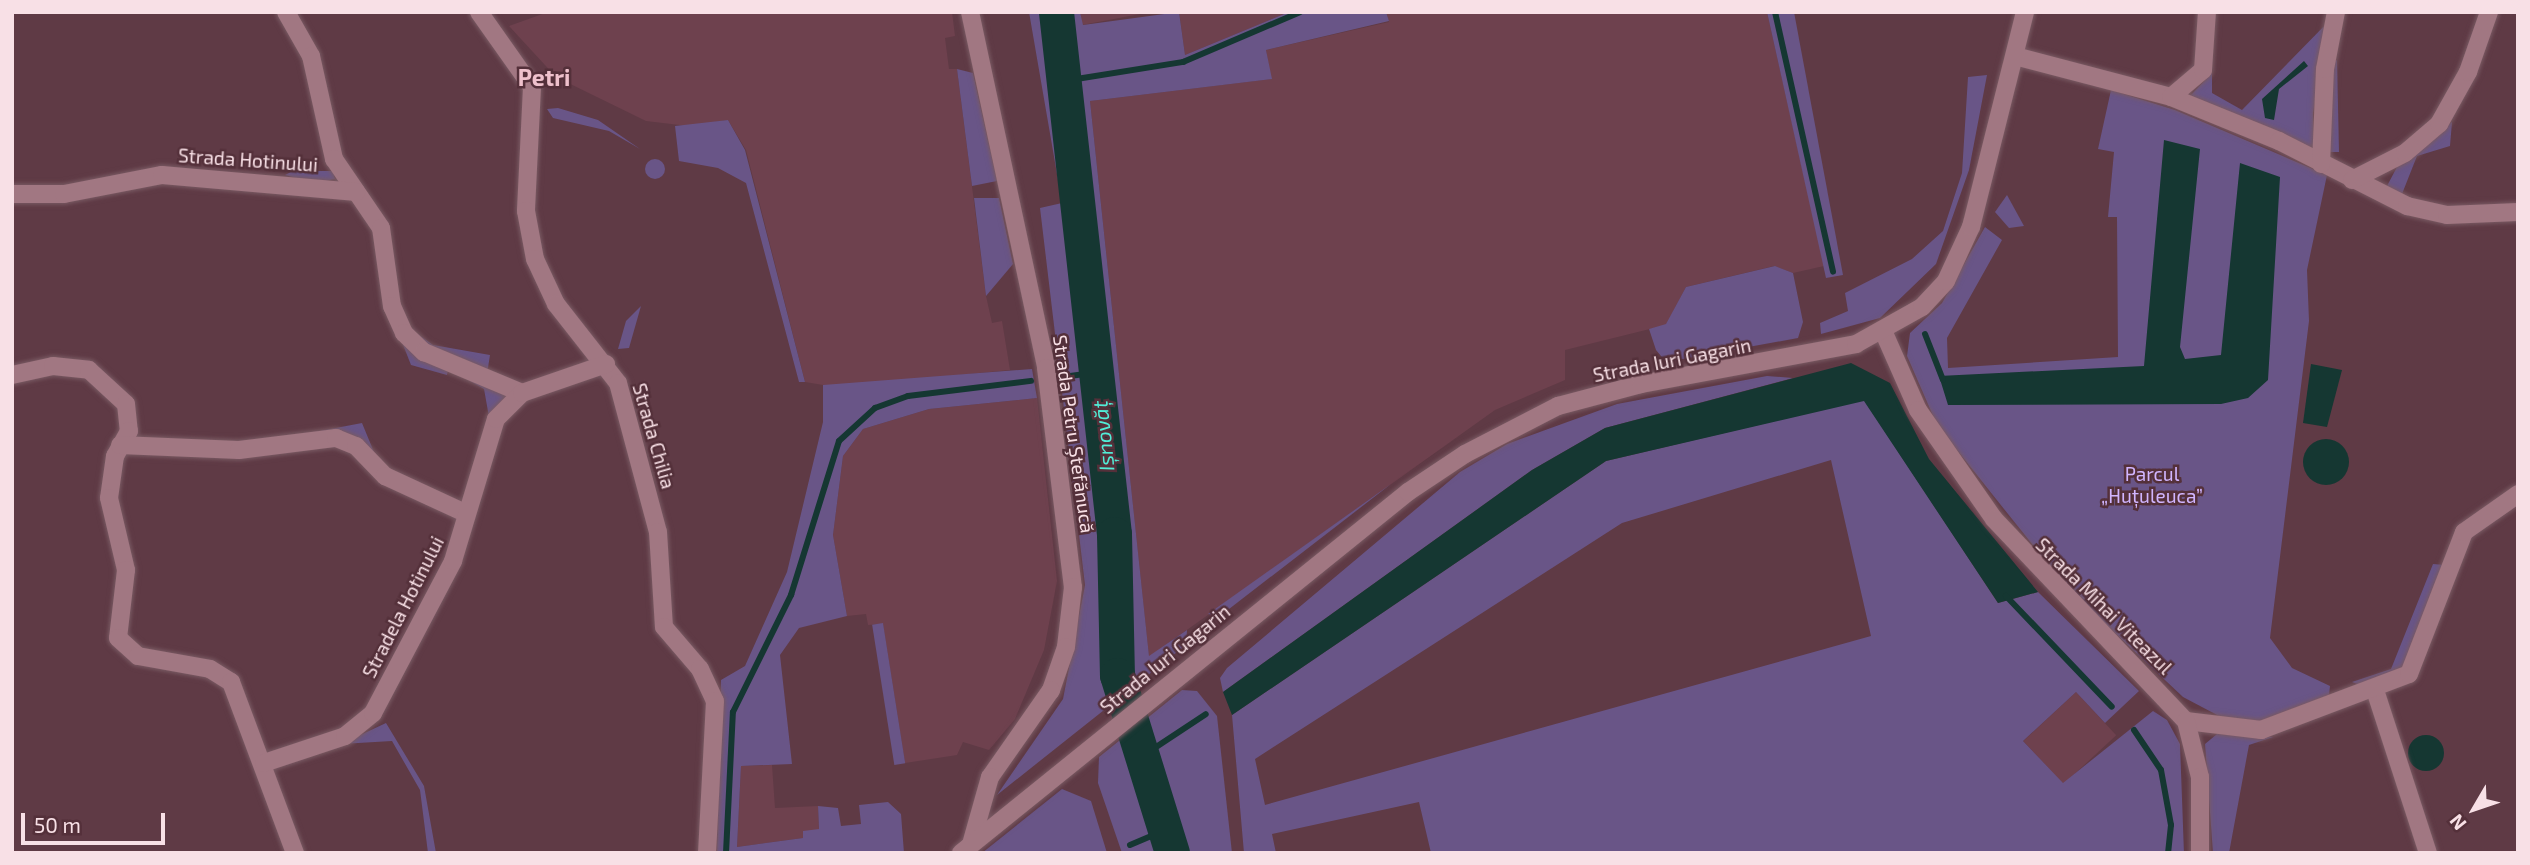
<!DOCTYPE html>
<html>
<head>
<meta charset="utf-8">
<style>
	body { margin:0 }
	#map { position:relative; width:2530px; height:865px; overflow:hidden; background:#5f3a45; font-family:"Exo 2",sans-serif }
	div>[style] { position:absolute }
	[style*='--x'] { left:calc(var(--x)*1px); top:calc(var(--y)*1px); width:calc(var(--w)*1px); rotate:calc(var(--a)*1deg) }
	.built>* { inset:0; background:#6e414e; transform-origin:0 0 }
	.green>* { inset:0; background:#695587; transform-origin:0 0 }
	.round { border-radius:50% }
	.water>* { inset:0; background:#153732 }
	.stream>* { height:6px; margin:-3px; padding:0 3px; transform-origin:3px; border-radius:3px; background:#153732 }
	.river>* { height:35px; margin:-17.5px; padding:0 17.5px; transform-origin:17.5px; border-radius:17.5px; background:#153732 }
	.roads { filter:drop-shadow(0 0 2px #795a63) drop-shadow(0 0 2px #795a63) }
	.street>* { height:18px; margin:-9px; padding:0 9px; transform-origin:9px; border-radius:9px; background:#a17782 }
	.secondary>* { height:18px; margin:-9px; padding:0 9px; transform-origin:9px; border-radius:9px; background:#a17782 }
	span { translate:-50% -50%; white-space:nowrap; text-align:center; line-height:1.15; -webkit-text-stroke:5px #54303a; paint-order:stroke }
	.street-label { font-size:19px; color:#f8e0e6 }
	.park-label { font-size:19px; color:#d1b5ff }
	.water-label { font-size:21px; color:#51edd7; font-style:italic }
	.quarter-label { font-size:23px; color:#efc1cc; font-weight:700 }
	.frame { position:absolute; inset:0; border:14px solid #f8e0e6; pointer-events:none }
	.north { position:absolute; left:2439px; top:774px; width:70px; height:70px; -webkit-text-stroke:5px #54303a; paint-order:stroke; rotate:231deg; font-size:19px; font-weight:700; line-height:28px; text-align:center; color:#f8e0e6 }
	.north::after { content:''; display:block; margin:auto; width:24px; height:32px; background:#f8e0e6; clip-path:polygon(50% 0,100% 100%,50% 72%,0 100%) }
	.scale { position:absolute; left:21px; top:813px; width:144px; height:32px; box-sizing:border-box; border:4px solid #f8e0e6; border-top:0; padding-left:9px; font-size:21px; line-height:24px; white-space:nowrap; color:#f8e0e6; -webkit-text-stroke:5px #54303a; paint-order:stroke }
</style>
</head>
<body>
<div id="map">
	<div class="built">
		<div style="clip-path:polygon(548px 12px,952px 12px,955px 36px,945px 38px,949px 69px,957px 69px,986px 296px,992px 323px,1002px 321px,1010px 370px,835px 387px,805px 382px,746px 150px,728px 120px,688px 126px,646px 121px,556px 77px,509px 26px)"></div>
		<div style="clip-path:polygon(1080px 12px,1151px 12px,1082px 25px)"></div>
		<div style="clip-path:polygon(1179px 12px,1289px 12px,1185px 55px)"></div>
		<div style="clip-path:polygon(1386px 12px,1767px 12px,1824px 266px,1793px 273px,1774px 266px,1686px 287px,1666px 325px,1565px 350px,1565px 380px,1495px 410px,1149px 657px,1090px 101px,1271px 79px,1266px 50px,1389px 22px)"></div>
		<div style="clip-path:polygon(1037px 398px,1057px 581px,1044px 650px,1015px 719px,989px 750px,963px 742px,957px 755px,905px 763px,883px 624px,868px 625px,866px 614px,847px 616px,833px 535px,843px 456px,863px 429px,929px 409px)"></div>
		<div style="left:2076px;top:692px;width:59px;height:72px;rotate:47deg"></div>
		<div style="clip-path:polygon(772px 765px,775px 808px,818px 806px,819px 829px,803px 838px,737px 847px,741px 766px)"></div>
	</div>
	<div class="green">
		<div style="clip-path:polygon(1029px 12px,1080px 12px,1083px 25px,1179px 12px,1185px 55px,1289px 12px,1386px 12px,1389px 21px,1266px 50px,1272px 79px,1090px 101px,1149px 656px,1187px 630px,1186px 645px,997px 795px,1063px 699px,1085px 585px,1040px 208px,1062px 203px)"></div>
		<div style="clip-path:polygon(1767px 12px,1794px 12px,1843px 275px,1826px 278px)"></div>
		<div style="clip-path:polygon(2330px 20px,2313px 113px,2314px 151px,2188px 98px,2212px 73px,2212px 93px,2242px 110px)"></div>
		<div style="clip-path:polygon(2337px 60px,2339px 152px,2326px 152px,2331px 64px)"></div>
		<div style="clip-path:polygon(957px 69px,973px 73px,997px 181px,972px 186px)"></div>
		<div style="clip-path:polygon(1987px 75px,1969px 170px,1936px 264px,1880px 318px,1821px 334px,1820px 323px,1848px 311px,1845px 293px,1912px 259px,1943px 231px,1962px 173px,1968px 77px)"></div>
		<div style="clip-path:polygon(2111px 90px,2175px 110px,2327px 175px,2307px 270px,2309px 321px,2270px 638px,2292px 668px,2330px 686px,2329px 695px,2255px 723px,2219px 716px,2183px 697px,2067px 588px,1937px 425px,1907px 356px,1910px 333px,1942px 303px,1985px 227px,2002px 240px,1947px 338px,1948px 368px,2118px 357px,2117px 217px,2108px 217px,2114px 152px,2098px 149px)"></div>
		<div style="clip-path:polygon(558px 108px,598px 120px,640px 149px,609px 131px,553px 118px,547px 109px)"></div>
		<div style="clip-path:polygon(728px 120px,745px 150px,805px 382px,799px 382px,746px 183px,718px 168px,679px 161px,675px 126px)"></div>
		<div style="clip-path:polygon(2452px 122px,2450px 146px,2417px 156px,2402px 194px,2387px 186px,2398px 165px)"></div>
		<div class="round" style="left:645px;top:159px;width:20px;height:20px"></div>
		<div style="clip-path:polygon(293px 171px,333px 171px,335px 179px,315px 183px,285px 175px)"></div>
		<div style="clip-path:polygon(2007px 195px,2024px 226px,2009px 228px,1995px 212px)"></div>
		<div style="clip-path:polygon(974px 198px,999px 198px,1013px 264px,986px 296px)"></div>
		<div style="clip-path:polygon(1775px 266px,1793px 273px,1803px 322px,1798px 338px,1666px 362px,1656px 350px,1649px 329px,1666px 324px,1686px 287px)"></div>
		<div style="clip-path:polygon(641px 306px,629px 348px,618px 349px,626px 321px)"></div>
		<div style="clip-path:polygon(408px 327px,433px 345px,490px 355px,487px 374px,415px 338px)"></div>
		<div style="clip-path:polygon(400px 337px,448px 370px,447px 375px,411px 365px)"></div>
		<div style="clip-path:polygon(1032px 369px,1037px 398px,929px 409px,863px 429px,843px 456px,833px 535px,847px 616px,799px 628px,780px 655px,792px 764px,741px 766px,737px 847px,803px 838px,803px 831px,819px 829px,818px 806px,838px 808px,841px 826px,861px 824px,859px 805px,888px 802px,901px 814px,904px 853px,717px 853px,721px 680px,745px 666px,787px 572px,823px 422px,823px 385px)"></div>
		<div style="clip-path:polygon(456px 373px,509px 394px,489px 417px,484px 389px)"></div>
		<div style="clip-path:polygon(1767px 376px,1793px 378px,1605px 428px,1532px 470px,1223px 692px,1220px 678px,1227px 668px,1460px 472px,1507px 444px,1617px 404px)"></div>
		<div style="clip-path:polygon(evenodd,1864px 400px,1998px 603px,2038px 592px,2139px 691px,2105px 723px,2076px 692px,2023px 741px,2063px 783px,2153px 711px,2167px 720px,2180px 744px,2184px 853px,1431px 853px,1419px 802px,1272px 834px,1276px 853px,1244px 853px,1232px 715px,1606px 461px,1864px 400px,1831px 460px,1871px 636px,1265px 805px,1255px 759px,1622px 523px,1831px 460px)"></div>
		<div style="clip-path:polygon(362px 423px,376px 457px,355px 439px,278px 439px)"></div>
		<div style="clip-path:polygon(1391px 484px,1220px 616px,1208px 614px)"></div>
		<div style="clip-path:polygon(2433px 564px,2445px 565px,2403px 669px,2360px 685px,2352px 682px,2391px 669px)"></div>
		<div style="left:883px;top:623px;width:142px;height:11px;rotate:81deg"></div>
		<div style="clip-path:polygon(1182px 690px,1197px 691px,1217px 716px,1232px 853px,1122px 853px,1098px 783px,1099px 757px)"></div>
		<div style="clip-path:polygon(386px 723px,424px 786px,436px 853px,428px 853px,420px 790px,392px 741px,341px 744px)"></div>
		<div style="clip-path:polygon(2217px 734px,2273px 737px,2249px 745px,2229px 853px,2213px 853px,2205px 744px)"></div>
		<div style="clip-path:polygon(1062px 789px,1091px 801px,1107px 853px,982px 853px)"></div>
	</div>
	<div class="water">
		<div style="clip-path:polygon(2304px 61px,2308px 66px,2279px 89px,2274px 120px,2265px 118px,2262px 99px)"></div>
		<div style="clip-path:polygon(2164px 140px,2200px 149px,2180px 347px,2185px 359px,2221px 355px,2240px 163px,2280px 177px,2268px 380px,2248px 398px,2221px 404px,1948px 405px,1939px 376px,2144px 366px)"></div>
		<div style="clip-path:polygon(1851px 363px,1890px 383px,1929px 459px,2038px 592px,1998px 603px,1864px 401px,1606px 461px,1232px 715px,1223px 692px,1532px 470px,1605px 428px)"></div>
		<div style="clip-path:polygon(2311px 364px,2342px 370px,2327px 427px,2303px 423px)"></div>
		<div class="round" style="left:2303px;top:439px;width:46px;height:46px"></div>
		<div class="round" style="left:2408px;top:735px;width:36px;height:36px"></div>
	</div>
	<div class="stream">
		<div style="--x:1775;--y:12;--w:266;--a:77.4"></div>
		<div style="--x:1064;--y:81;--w:121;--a:-9.1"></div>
		<div style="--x:1183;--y:62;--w:127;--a:-23.1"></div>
		<div style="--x:1925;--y:334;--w:49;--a:68.6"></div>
		<div style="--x:1063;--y:377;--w:35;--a:-8"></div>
		<div style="--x:2006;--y:596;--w:153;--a:46.3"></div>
		<div style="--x:2134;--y:730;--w:48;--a:56"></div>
		<div style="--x:2161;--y:770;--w:56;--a:79.7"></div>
		<div style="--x:2171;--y:825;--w:28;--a:96"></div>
		<div style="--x:1144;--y:755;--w:74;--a:-33.5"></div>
		<div style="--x:1130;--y:845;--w:39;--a:-23"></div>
		<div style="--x:726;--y:853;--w:141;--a:-87.2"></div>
		<div style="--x:733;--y:712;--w:131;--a:-63.6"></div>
		<div style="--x:791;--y:595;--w:161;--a:-72.7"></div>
		<div style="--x:839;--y:441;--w:49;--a:-42.5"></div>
		<div style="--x:875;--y:408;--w:35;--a:-20"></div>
		<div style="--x:908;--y:396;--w:124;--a:-7"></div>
	</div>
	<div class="river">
		<div style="--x:1056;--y:12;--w:525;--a:83.66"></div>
		<div style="--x:1114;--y:534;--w:141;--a:88.8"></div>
		<div style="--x:1117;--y:675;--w:186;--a:72.8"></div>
	</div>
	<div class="roads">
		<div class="street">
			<div style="--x:286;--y:12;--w:51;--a:60.4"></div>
			<div style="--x:311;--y:56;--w:106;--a:77.4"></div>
			<div style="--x:334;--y:159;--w:83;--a:55.7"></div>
			<div style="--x:381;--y:228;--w:79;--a:82"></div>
			<div style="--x:392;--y:306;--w:30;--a:66"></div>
			<div style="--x:404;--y:333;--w:28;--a:44"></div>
			<div style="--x:424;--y:352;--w:106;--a:22.7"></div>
			<div style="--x:479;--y:12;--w:92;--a:54.8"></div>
			<div style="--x:532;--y:87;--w:124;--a:92.8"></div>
			<div style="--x:526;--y:211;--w:49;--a:79.4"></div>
			<div style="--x:535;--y:259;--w:50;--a:65"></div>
			<div style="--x:556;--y:304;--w:100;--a:51.9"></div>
			<div style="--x:618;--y:383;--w:154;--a:75"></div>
			<div style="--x:658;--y:532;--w:95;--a:86.4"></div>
			<div style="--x:664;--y:627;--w:55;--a:49.4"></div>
			<div style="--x:700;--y:669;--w:35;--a:65"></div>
			<div style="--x:715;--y:701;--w:152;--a:93"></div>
			<div style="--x:970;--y:12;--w:364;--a:77.9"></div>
			<div style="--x:1046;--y:368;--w:221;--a:83"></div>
			<div style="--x:1073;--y:587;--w:60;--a:96.7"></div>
			<div style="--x:1066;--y:647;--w:46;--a:109.2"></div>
			<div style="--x:1051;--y:690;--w:106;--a:125"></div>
			<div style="--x:990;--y:777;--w:70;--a:105.8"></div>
			<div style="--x:2015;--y:56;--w:161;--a:14.7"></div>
			<div style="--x:2171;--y:97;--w:117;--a:22.2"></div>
			<div style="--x:2279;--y:141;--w:144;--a:26.9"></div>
			<div style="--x:2407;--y:206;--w:41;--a:12.7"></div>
			<div style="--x:2447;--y:215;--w:71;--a:-2.4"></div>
			<div style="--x:2171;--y:97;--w:42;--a:-40.2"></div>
			<div style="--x:2203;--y:70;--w:58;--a:-86.1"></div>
			<div style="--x:2321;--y:164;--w:95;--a:-87.6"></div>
			<div style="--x:2325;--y:69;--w:58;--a:-79.1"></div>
			<div style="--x:2352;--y:180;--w:59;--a:-27"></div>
			<div style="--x:2405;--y:153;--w:45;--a:-40.5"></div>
			<div style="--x:2439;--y:124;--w:60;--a:-60.9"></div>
			<div style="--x:2468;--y:72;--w:64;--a:-70.7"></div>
			<div style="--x:12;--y:194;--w:52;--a:0"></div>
			<div style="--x:64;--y:194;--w:100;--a:-11"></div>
			<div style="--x:162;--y:175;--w:195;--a:5"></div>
			<div style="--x:12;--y:375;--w:42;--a:-12.4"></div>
			<div style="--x:53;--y:366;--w:36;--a:6"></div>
			<div style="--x:89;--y:370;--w:50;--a:42.6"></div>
			<div style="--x:126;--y:404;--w:27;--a:84"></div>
			<div style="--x:129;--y:431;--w:29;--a:119"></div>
			<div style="--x:115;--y:456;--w:42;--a:98.1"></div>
			<div style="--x:109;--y:498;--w:74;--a:76.7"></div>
			<div style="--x:126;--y:570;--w:68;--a:96.7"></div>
			<div style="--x:118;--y:638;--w:27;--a:42"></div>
			<div style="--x:138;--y:656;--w:73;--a:10.2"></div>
			<div style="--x:210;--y:669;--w:25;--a:32"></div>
			<div style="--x:231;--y:682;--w:183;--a:69.5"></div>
			<div style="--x:120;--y:445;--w:119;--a:2.4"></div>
			<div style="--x:239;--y:450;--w:98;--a:-7.1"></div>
			<div style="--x:336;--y:438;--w:22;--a:22"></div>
			<div style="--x:356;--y:446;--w:42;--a:46"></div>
			<div style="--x:385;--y:476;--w:88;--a:24.8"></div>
			<div style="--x:2375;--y:690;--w:171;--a:72"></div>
			<div style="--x:2186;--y:721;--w:76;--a:6.8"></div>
			<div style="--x:2261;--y:730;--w:158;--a:-20.7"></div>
			<div style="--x:2409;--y:674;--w:152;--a:-68.8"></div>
			<div style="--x:2464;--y:532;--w:66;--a:-35.1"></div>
			<div style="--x:264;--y:763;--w:85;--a:-18.4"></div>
			<div style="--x:345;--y:736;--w:36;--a:-39"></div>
			<div style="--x:373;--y:713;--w:172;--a:-62.2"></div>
			<div style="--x:453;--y:561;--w:148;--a:-73.2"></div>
			<div style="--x:496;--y:419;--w:37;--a:-45"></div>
			<div style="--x:522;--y:393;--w:89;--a:-19"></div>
		</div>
		<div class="secondary">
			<div style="--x:1884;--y:333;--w:84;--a:66.2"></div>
			<div style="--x:1918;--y:410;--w:133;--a:55.1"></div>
			<div style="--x:1994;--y:519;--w:279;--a:46.5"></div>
			<div style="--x:2186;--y:721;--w:58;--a:76"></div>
			<div style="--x:2200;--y:777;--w:76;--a:90"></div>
			<div style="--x:961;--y:853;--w:575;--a:-38.92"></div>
			<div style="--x:1408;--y:492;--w:69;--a:-33.7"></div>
			<div style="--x:1465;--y:454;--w:105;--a:-27.3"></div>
			<div style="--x:1558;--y:406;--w:86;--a:-14.8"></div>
			<div style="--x:1641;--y:384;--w:219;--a:-10.5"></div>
			<div style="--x:1856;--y:344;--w:76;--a:-29.3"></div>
			<div style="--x:1922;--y:307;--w:35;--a:-47"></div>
			<div style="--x:1946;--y:281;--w:60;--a:-65.2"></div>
			<div style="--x:1971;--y:227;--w:222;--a:-75.9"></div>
		</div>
	</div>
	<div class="street-label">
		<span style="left:248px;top:160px;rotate:4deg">Strada Hotinului</span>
		<span style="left:1672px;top:360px;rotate:-11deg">Strada Iuri Gagarin</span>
		<span style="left:1074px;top:434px;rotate:82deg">Strada Petru Ştefănucă</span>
		<span style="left:654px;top:436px;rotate:74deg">Strada Chilia</span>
		<span style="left:2104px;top:606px;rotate:45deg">Strada Mihai Viteazul</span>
		<span style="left:403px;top:607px;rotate:-63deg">Stradela Hotinului</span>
		<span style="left:1165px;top:659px;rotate:-39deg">Strada Iuri Gagarin</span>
	</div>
	<div class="park-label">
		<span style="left:2152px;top:485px">Parcul<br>„Huțuleuca”</span>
	</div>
	<div class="water-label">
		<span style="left:1103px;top:436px;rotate:-96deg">Ișnovăț</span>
	</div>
	<div class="quarter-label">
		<span style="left:544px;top:77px">Petri</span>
	</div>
	<div class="frame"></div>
	<div class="north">N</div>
	<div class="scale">50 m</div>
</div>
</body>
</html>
